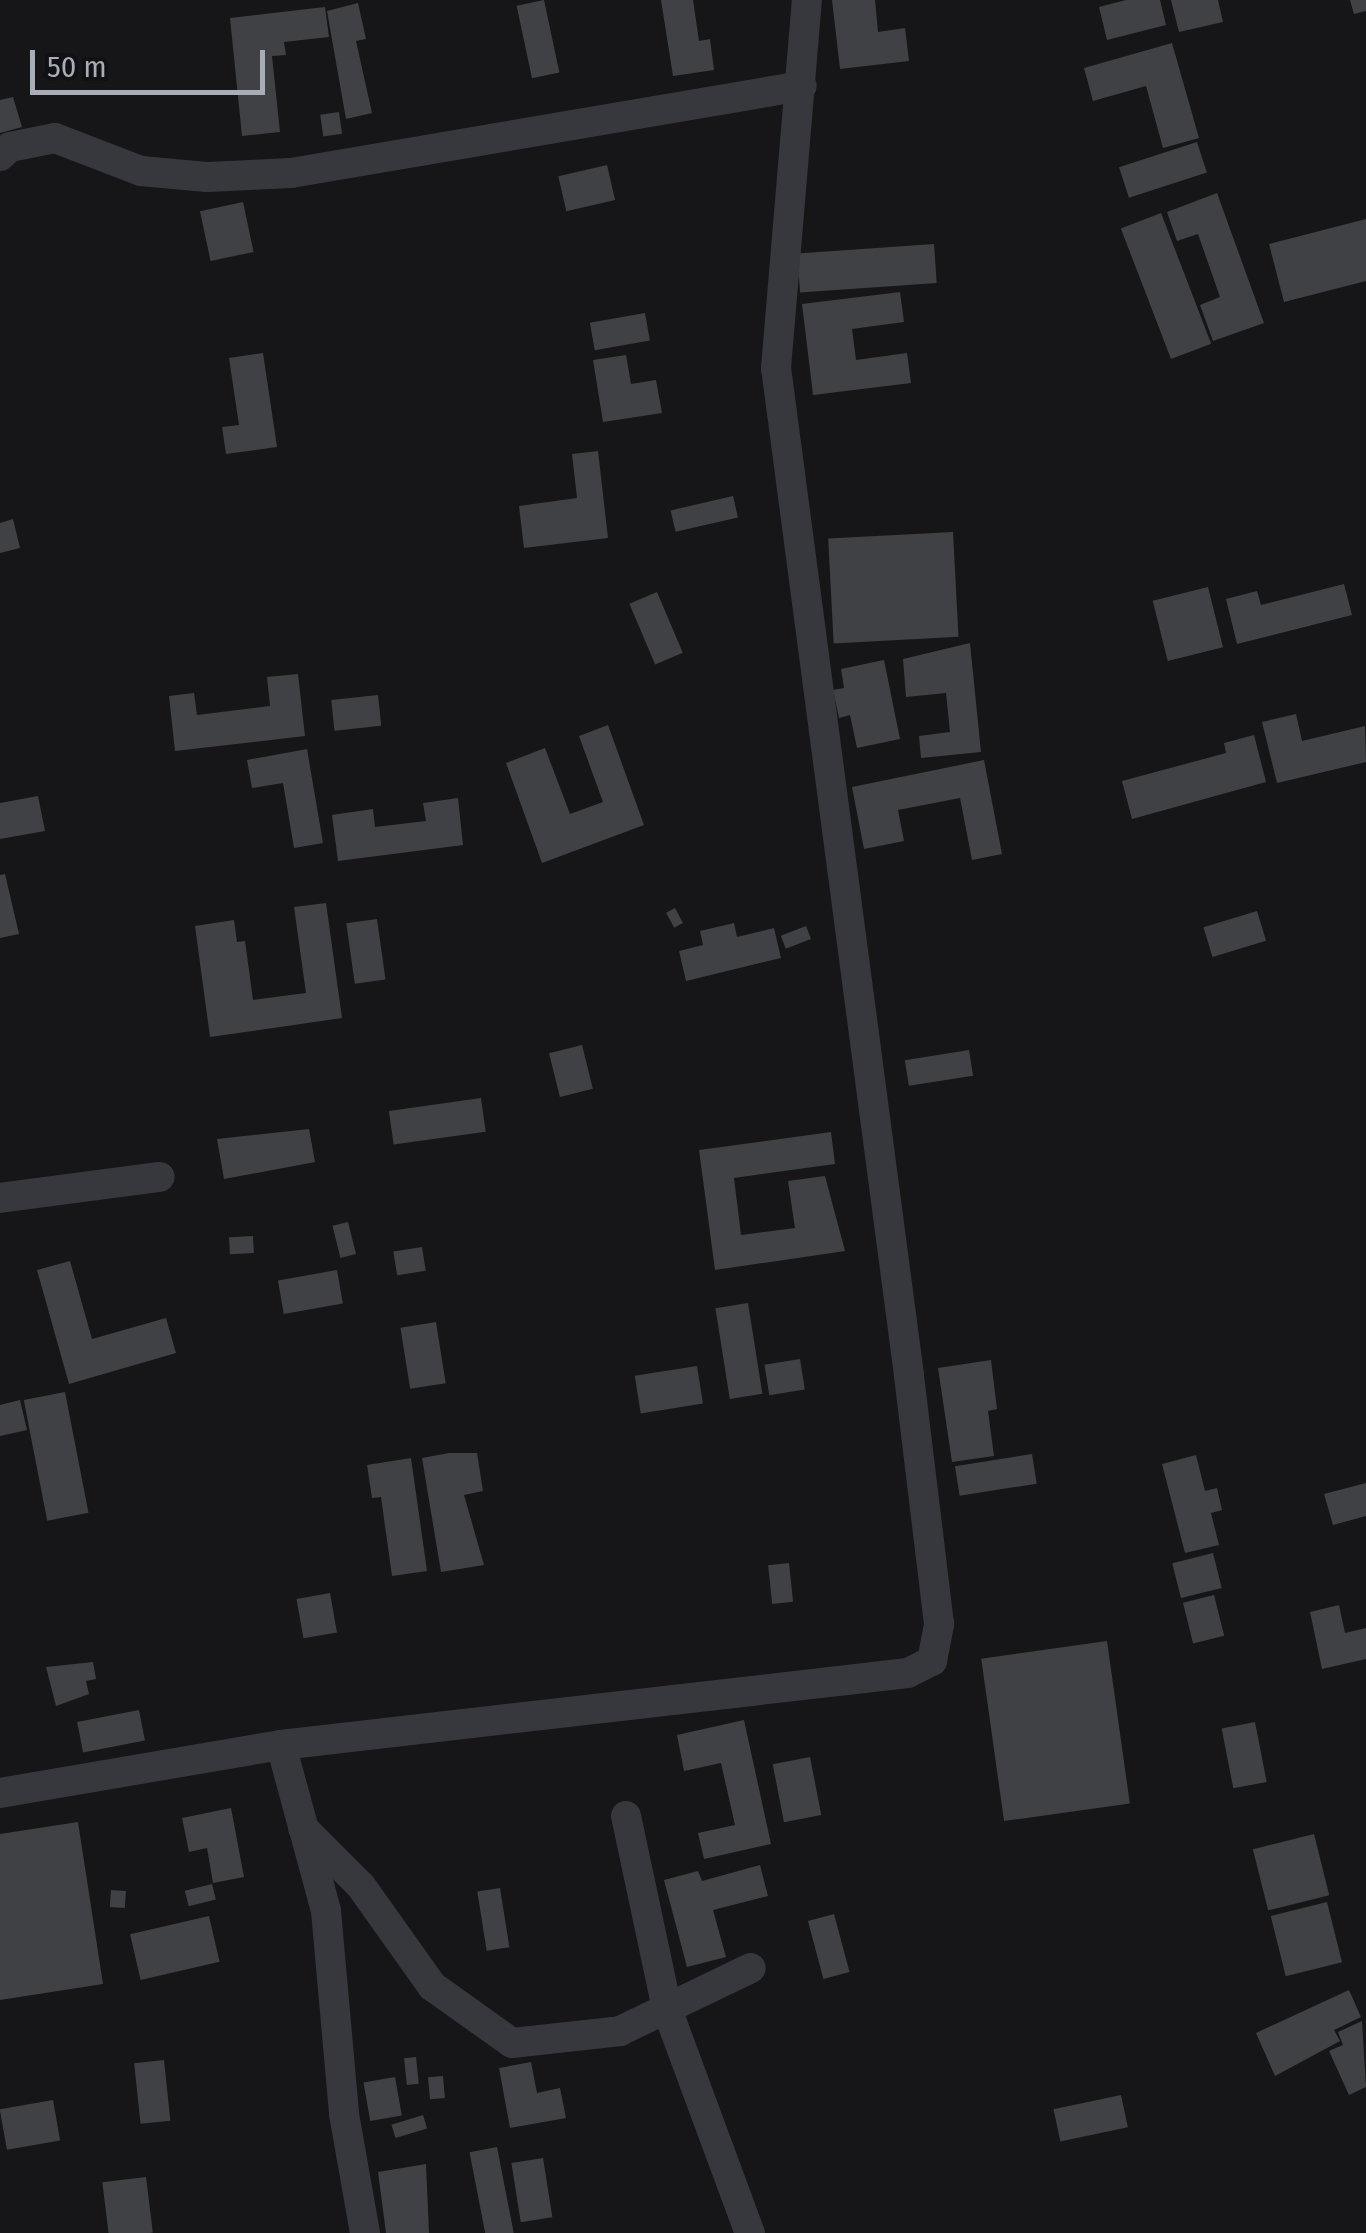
<!DOCTYPE html>
<html>
<head>
<meta charset="utf-8">
<style>
	body { margin:0 }
	#map { position:relative; width:1366px; height:2233px; overflow:hidden; background:#161618; font-family:"Fira Sans Condensed",sans-serif }
	div>[style] { position:absolute }
	[style*='--x'] { left:calc(var(--x)*1px); top:calc(var(--y)*1px); width:calc(var(--w)*1px); rotate:calc(var(--a)*1deg) }
	.building>* { inset:0; background:#404145; transform-origin:0 0 }
	.street>* { height:30px; margin:-15px; padding:0 15px; transform-origin:15px; border-radius:15px; background:#37383d }
	span { translate:-50% -50%; white-space:nowrap; text-align:center; line-height:1.15; -webkit-text-stroke:8px #111113; paint-order:stroke }
	.scale { position:absolute; left:30px; top:50px; width:235px; height:45px; box-sizing:border-box; border:5px solid #a8adb8; border-top:0; padding-left:12px; font-size:30px; line-height:35px; white-space:nowrap; color:#a8adb8; -webkit-text-stroke:8px #111113; paint-order:stroke }
</style>
</head>
<body>
<div id="map">
	<div class="building">
		<div style="left:544px;top:0;width:74px;height:28px;rotate:78deg"></div>
		<div style="clip-path:polygon(661px 0,693px 0,699px 41px,710px 39px,714px 70px,673px 76px)"></div>
		<div style="clip-path:polygon(832px 0,875px 0,878px 32px,905px 28px,909px 61px,840px 69px)"></div>
		<div style="clip-path:polygon(1126px 0,1160px 0,1166px 25px,1107px 40px,1099px 7px)"></div>
		<div style="clip-path:polygon(1171px 0,1218px 0,1223px 22px,1179px 32px)"></div>
		<div style="clip-path:polygon(1350px 0,1366px 0,1366px 11px,1354px 14px)"></div>
		<div style="clip-path:polygon(358px 3px,366px 39px,356px 41px,372px 113px,346px 119px,327px 11px)"></div>
		<div style="clip-path:polygon(325px 7px,329px 37px,284px 42px,286px 55px,272px 56px,280px 132px,242px 136px,230px 18px)"></div>
		<div style="clip-path:polygon(1172px 43px,1199px 138px,1163px 148px,1146px 86px,1093px 101px,1084px 68px)"></div>
		<div style="clip-path:polygon(13px 97px,22px 127px,0 133px,0 100px)"></div>
		<div style="left:339px;top:112px;width:22px;height:19px;rotate:82deg"></div>
		<div style="left:1197px;top:142px;width:32px;height:82px;rotate:72deg"></div>
		<div style="left:607px;top:165px;width:36px;height:50px;rotate:77deg"></div>
		<div style="clip-path:polygon(1217px 193px,1264px 323px,1213px 341px,1200px 305px,1220px 297px,1198px 234px,1177px 241px,1167px 212px)"></div>
		<div style="left:243px;top:202px;width:51px;height:44px;rotate:78deg"></div>
		<div style="left:1161px;top:213px;width:140px;height:43px;rotate:69deg"></div>
		<div style="clip-path:polygon(1366px 219px,1366px 281px,1284px 302px,1269px 244px)"></div>
		<div style="left:934px;top:244px;width:39px;height:137px;rotate:86deg"></div>
		<div style="clip-path:polygon(900px 292px,904px 322px,852px 329px,856px 360px,907px 353px,911px 383px,813px 395px,802px 304px)"></div>
		<div style="left:645px;top:313px;width:28px;height:56px;rotate:80deg"></div>
		<div style="clip-path:polygon(263px 353px,277px 447px,226px 454px,222px 427px,239px 425px,229px 358px)"></div>
		<div style="clip-path:polygon(626px 355px,631px 384px,656px 380px,662px 413px,603px 422px,593px 360px)"></div>
		<div style="clip-path:polygon(598px 451px,608px 538px,524px 548px,519px 506px,577px 498px,572px 454px)"></div>
		<div style="left:733px;top:496px;width:22px;height:64px;rotate:77deg"></div>
		<div style="clip-path:polygon(13px 519px,20px 548px,0 553px,0 523px)"></div>
		<div style="left:953px;top:532px;width:105px;height:125px;rotate:87deg"></div>
		<div style="clip-path:polygon(1344px 584px,1352px 615px,1237px 644px,1226px 599px,1257px 591px,1261px 605px)"></div>
		<div style="left:1208px;top:587px;width:62px;height:57px;rotate:76deg"></div>
		<div style="left:657px;top:592px;width:66px;height:30px;rotate:67deg"></div>
		<div style="clip-path:polygon(970px 643px,981px 752px,921px 758px,919px 736px,950px 732px,946px 693px,906px 697px,903px 659px)"></div>
		<div style="clip-path:polygon(884px 660px,900px 739px,857px 748px,850px 715px,839px 718px,833px 690px,844px 688px,841px 669px)"></div>
		<div style="clip-path:polygon(298px 674px,305px 736px,175px 751px,169px 696px,194px 693px,197px 715px,270px 706px,267px 677px)"></div>
		<div style="left:378px;top:695px;width:31px;height:47px;rotate:84deg"></div>
		<div style="clip-path:polygon(1296px 714px,1302px 741px,1365px 726px,1366px 762px,1277px 783px,1262px 722px)"></div>
		<div style="clip-path:polygon(608px 725px,644px 825px,542px 863px,506px 763px,545px 748px,570px 814px,603px 802px,579px 736px)"></div>
		<div style="clip-path:polygon(1254px 735px,1266px 782px,1132px 819px,1122px 781px,1226px 753px,1224px 743px)"></div>
		<div style="clip-path:polygon(307px 749px,323px 843px,294px 848px,283px 783px,252px 788px,247px 760px)"></div>
		<div style="clip-path:polygon(984px 760px,1002px 854px,972px 860px,960px 798px,898px 810px,904px 841px,864px 849px,852px 787px)"></div>
		<div style="clip-path:polygon(38px 796px,45px 831px,0 839px,0 803px)"></div>
		<div style="clip-path:polygon(458px 798px,463px 845px,338px 861px,332px 815px,373px 809px,375px 827px,426px 821px,423px 803px)"></div>
		<div style="clip-path:polygon(5px 874px,19px 934px,0 938px,0 875px)"></div>
		<div style="clip-path:polygon(326px 903px,342px 1018px,210px 1037px,195px 926px,234px 920px,237px 942px,245px 941px,253px 1000px,306px 993px,294px 907px)"></div>
		<div style="left:675px;top:908px;width:17px;height:10px;rotate:62deg"></div>
		<div style="left:1257px;top:911px;width:31px;height:56px;rotate:73deg"></div>
		<div style="left:377px;top:919px;width:61px;height:31px;rotate:82deg"></div>
		<div style="clip-path:polygon(734px 923px,737px 937px,774px 928px,781px 958px,686px 981px,679px 951px,703px 945px,700px 931px)"></div>
		<div style="left:806px;top:926px;width:14px;height:27px;rotate:69deg"></div>
		<div style="left:582px;top:1045px;width:45px;height:34px;rotate:76deg"></div>
		<div style="left:969px;top:1050px;width:26px;height:65px;rotate:81deg"></div>
		<div style="left:481px;top:1098px;width:34px;height:93px;rotate:82deg"></div>
		<div style="clip-path:polygon(309px 1129px,315px 1162px,224px 1179px,217px 1139px)"></div>
		<div style="clip-path:polygon(831px 1132px,835px 1164px,734px 1178px,741px 1235px,795px 1228px,788px 1181px,825px 1176px,845px 1251px,715px 1270px,699px 1150px)"></div>
		<div style="left:348px;top:1222px;width:33px;height:16px;rotate:76deg"></div>
		<div style="left:253px;top:1236px;width:17px;height:24px;rotate:87deg"></div>
		<div style="left:422px;top:1247px;width:24px;height:29px;rotate:81deg"></div>
		<div style="clip-path:polygon(70px 1261px,92px 1339px,166px 1318px,176px 1353px,69px 1384px,37px 1270px)"></div>
		<div style="left:337px;top:1270px;width:34px;height:60px;rotate:80deg"></div>
		<div style="left:748px;top:1303px;width:92px;height:33px;rotate:81deg"></div>
		<div style="left:436px;top:1322px;width:62px;height:36px;rotate:81deg"></div>
		<div style="left:800px;top:1359px;width:31px;height:36px;rotate:81deg"></div>
		<div style="clip-path:polygon(991px 1360px,997px 1409px,988px 1411px,994px 1456px,952px 1462px,938px 1368px)"></div>
		<div style="left:697px;top:1366px;width:38px;height:63px;rotate:81deg"></div>
		<div style="left:65px;top:1392px;width:123px;height:42px;rotate:79deg"></div>
		<div style="clip-path:polygon(20px 1400px,27px 1430px,0 1436px,0 1405px)"></div>
		<div style="clip-path:polygon(449px 1453px,477px 1453px,483px 1491px,464px 1495px,484px 1565px,441px 1572px,422px 1458px)"></div>
		<div style="left:1032px;top:1454px;width:30px;height:78px;rotate:81deg"></div>
		<div style="clip-path:polygon(1196px 1455px,1205px 1491px,1217px 1488px,1222px 1510px,1211px 1513px,1219px 1545px,1185px 1553px,1162px 1464px)"></div>
		<div style="clip-path:polygon(411px 1458px,427px 1571px,392px 1576px,381px 1497px,372px 1498px,367px 1465px)"></div>
		<div style="clip-path:polygon(1366px 1483px,1366px 1516px,1333px 1525px,1324px 1494px)"></div>
		<div style="left:1213px;top:1553px;width:36px;height:42px;rotate:76deg"></div>
		<div style="left:789px;top:1563px;width:39px;height:21px;rotate:84deg"></div>
		<div style="left:330px;top:1593px;width:40px;height:34px;rotate:80deg"></div>
		<div style="left:1214px;top:1595px;width:42px;height:32px;rotate:76deg"></div>
		<div style="clip-path:polygon(1339px 1605px,1345px 1633px,1366px 1628px,1366px 1659px,1322px 1669px,1310px 1612px)"></div>
		<div style="left:1107px;top:1641px;width:164px;height:127px;rotate:82deg"></div>
		<div style="clip-path:polygon(93px 1662px,96px 1679px,86px 1681px,89px 1694px,56px 1706px,46px 1667px)"></div>
		<div style="left:139px;top:1710px;width:31px;height:63px;rotate:79deg"></div>
		<div style="clip-path:polygon(744px 1720px,771px 1844px,704px 1859px,698px 1833px,735px 1825px,721px 1763px,684px 1771px,677px 1735px)"></div>
		<div style="left:1255px;top:1722px;width:61px;height:34px;rotate:79deg"></div>
		<div style="left:810px;top:1757px;width:59px;height:38px;rotate:79deg"></div>
		<div style="clip-path:polygon(231px 1808px,244px 1877px,213px 1883px,207px 1848px,189px 1852px,182px 1818px)"></div>
		<div style="clip-path:polygon(78px 1822px,103px 1984px,0 2000px,0 1834px)"></div>
		<div style="left:1314px;top:1834px;width:63px;height:63px;rotate:76deg"></div>
		<div style="clip-path:polygon(760px 1865px,768px 1896px,713px 1910px,726px 1957px,687px 1967px,664px 1880px,698px 1871px,702px 1881px)"></div>
		<div style="left:212px;top:1884px;width:16px;height:28px;rotate:76deg"></div>
		<div style="left:500px;top:1888px;width:60px;height:23px;rotate:81deg"></div>
		<div style="left:111px;top:1890px;width:15px;height:17px;rotate:4deg"></div>
		<div style="left:1327px;top:1902px;width:62px;height:58px;rotate:76deg"></div>
		<div style="left:834px;top:1914px;width:60px;height:27px;rotate:75deg"></div>
		<div style="left:209px;top:1916px;width:47px;height:81px;rotate:77deg"></div>
		<div style="clip-path:polygon(1349px 1990px,1361px 2017px,1334px 2030px,1340px 2041px,1275px 2076px,1256px 2033px)"></div>
		<div style="clip-path:polygon(1362px 2021px,1366px 2087px,1349px 2095px,1329px 2051px,1343px 2045px,1338px 2032px)"></div>
		<div style="left:416px;top:2057px;width:27px;height:12px;rotate:84deg"></div>
		<div style="left:164px;top:2060px;width:61px;height:30px;rotate:84deg"></div>
		<div style="clip-path:polygon(531px 2062px,537px 2093px,560px 2088px,566px 2118px,510px 2128px,499px 2068px)"></div>
		<div style="left:443px;top:2076px;width:22px;height:15px;rotate:85deg"></div>
		<div style="left:395px;top:2077px;width:39px;height:32px;rotate:80deg"></div>
		<div style="left:1121px;top:2095px;width:33px;height:69px;rotate:78deg"></div>
		<div style="left:53px;top:2100px;width:41px;height:54px;rotate:80deg"></div>
		<div style="left:423px;top:2115px;width:14px;height:33px;rotate:73deg"></div>
		<div style="left:497px;top:2147px;width:88px;height:28px;rotate:79deg"></div>
		<div style="left:543px;top:2158px;width:60px;height:32px;rotate:81deg"></div>
		<div style="clip-path:polygon(426px 2164px,429px 2233px,386px 2233px,378px 2172px)"></div>
		<div style="left:146px;top:2177px;width:56px;height:44px;rotate:83deg"></div>
	</div>
	<div class="street">
		<div style="--x:0;--y:156;--w:13;--a:-42"></div>
		<div style="--x:10;--y:147;--w:46;--a:-11.3"></div>
		<div style="--x:55;--y:138;--w:92;--a:21"></div>
		<div style="--x:141;--y:171;--w:66;--a:5.2"></div>
		<div style="--x:207;--y:177;--w:84;--a:-2.7"></div>
		<div style="--x:291;--y:173;--w:518;--a:-9.66"></div>
		<div style="--x:0;--y:1198;--w:161;--a:-7.5"></div>
		<div style="--x:281;--y:1745;--w:172;--a:74.8"></div>
		<div style="--x:326;--y:1911;--w:204;--a:84.9"></div>
		<div style="--x:344;--y:2114;--w:121;--a:80"></div>
		<div style="--x:0;--y:1793;--w:285;--a:-9.7"></div>
		<div style="--x:281;--y:1745;--w:631;--a:-6.55"></div>
		<div style="--x:908;--y:1673;--w:27;--a:-27"></div>
		<div style="--x:932;--y:1661;--w:38;--a:-79"></div>
		<div style="--x:939;--y:1624;--w:251;--a:-96.9"></div>
		<div style="--x:909;--y:1375;--w:1016;--a:-97.52"></div>
		<div style="--x:776;--y:368;--w:369;--a:-85.2"></div>
		<div style="--x:626;--y:1816;--w:197;--a:78"></div>
		<div style="--x:667;--y:2009;--w:239;--a:69.7"></div>
		<div style="--x:303;--y:1828;--w:82;--a:45"></div>
		<div style="--x:361;--y:1886;--w:123;--a:54.6"></div>
		<div style="--x:432;--y:1986;--w:98;--a:35.5"></div>
		<div style="--x:512;--y:2043;--w:109;--a:-6.3"></div>
		<div style="--x:620;--y:2031;--w:145;--a:-25.7"></div>
	</div>
	<div class="scale">50 m</div>
</div>
</body>
</html>
